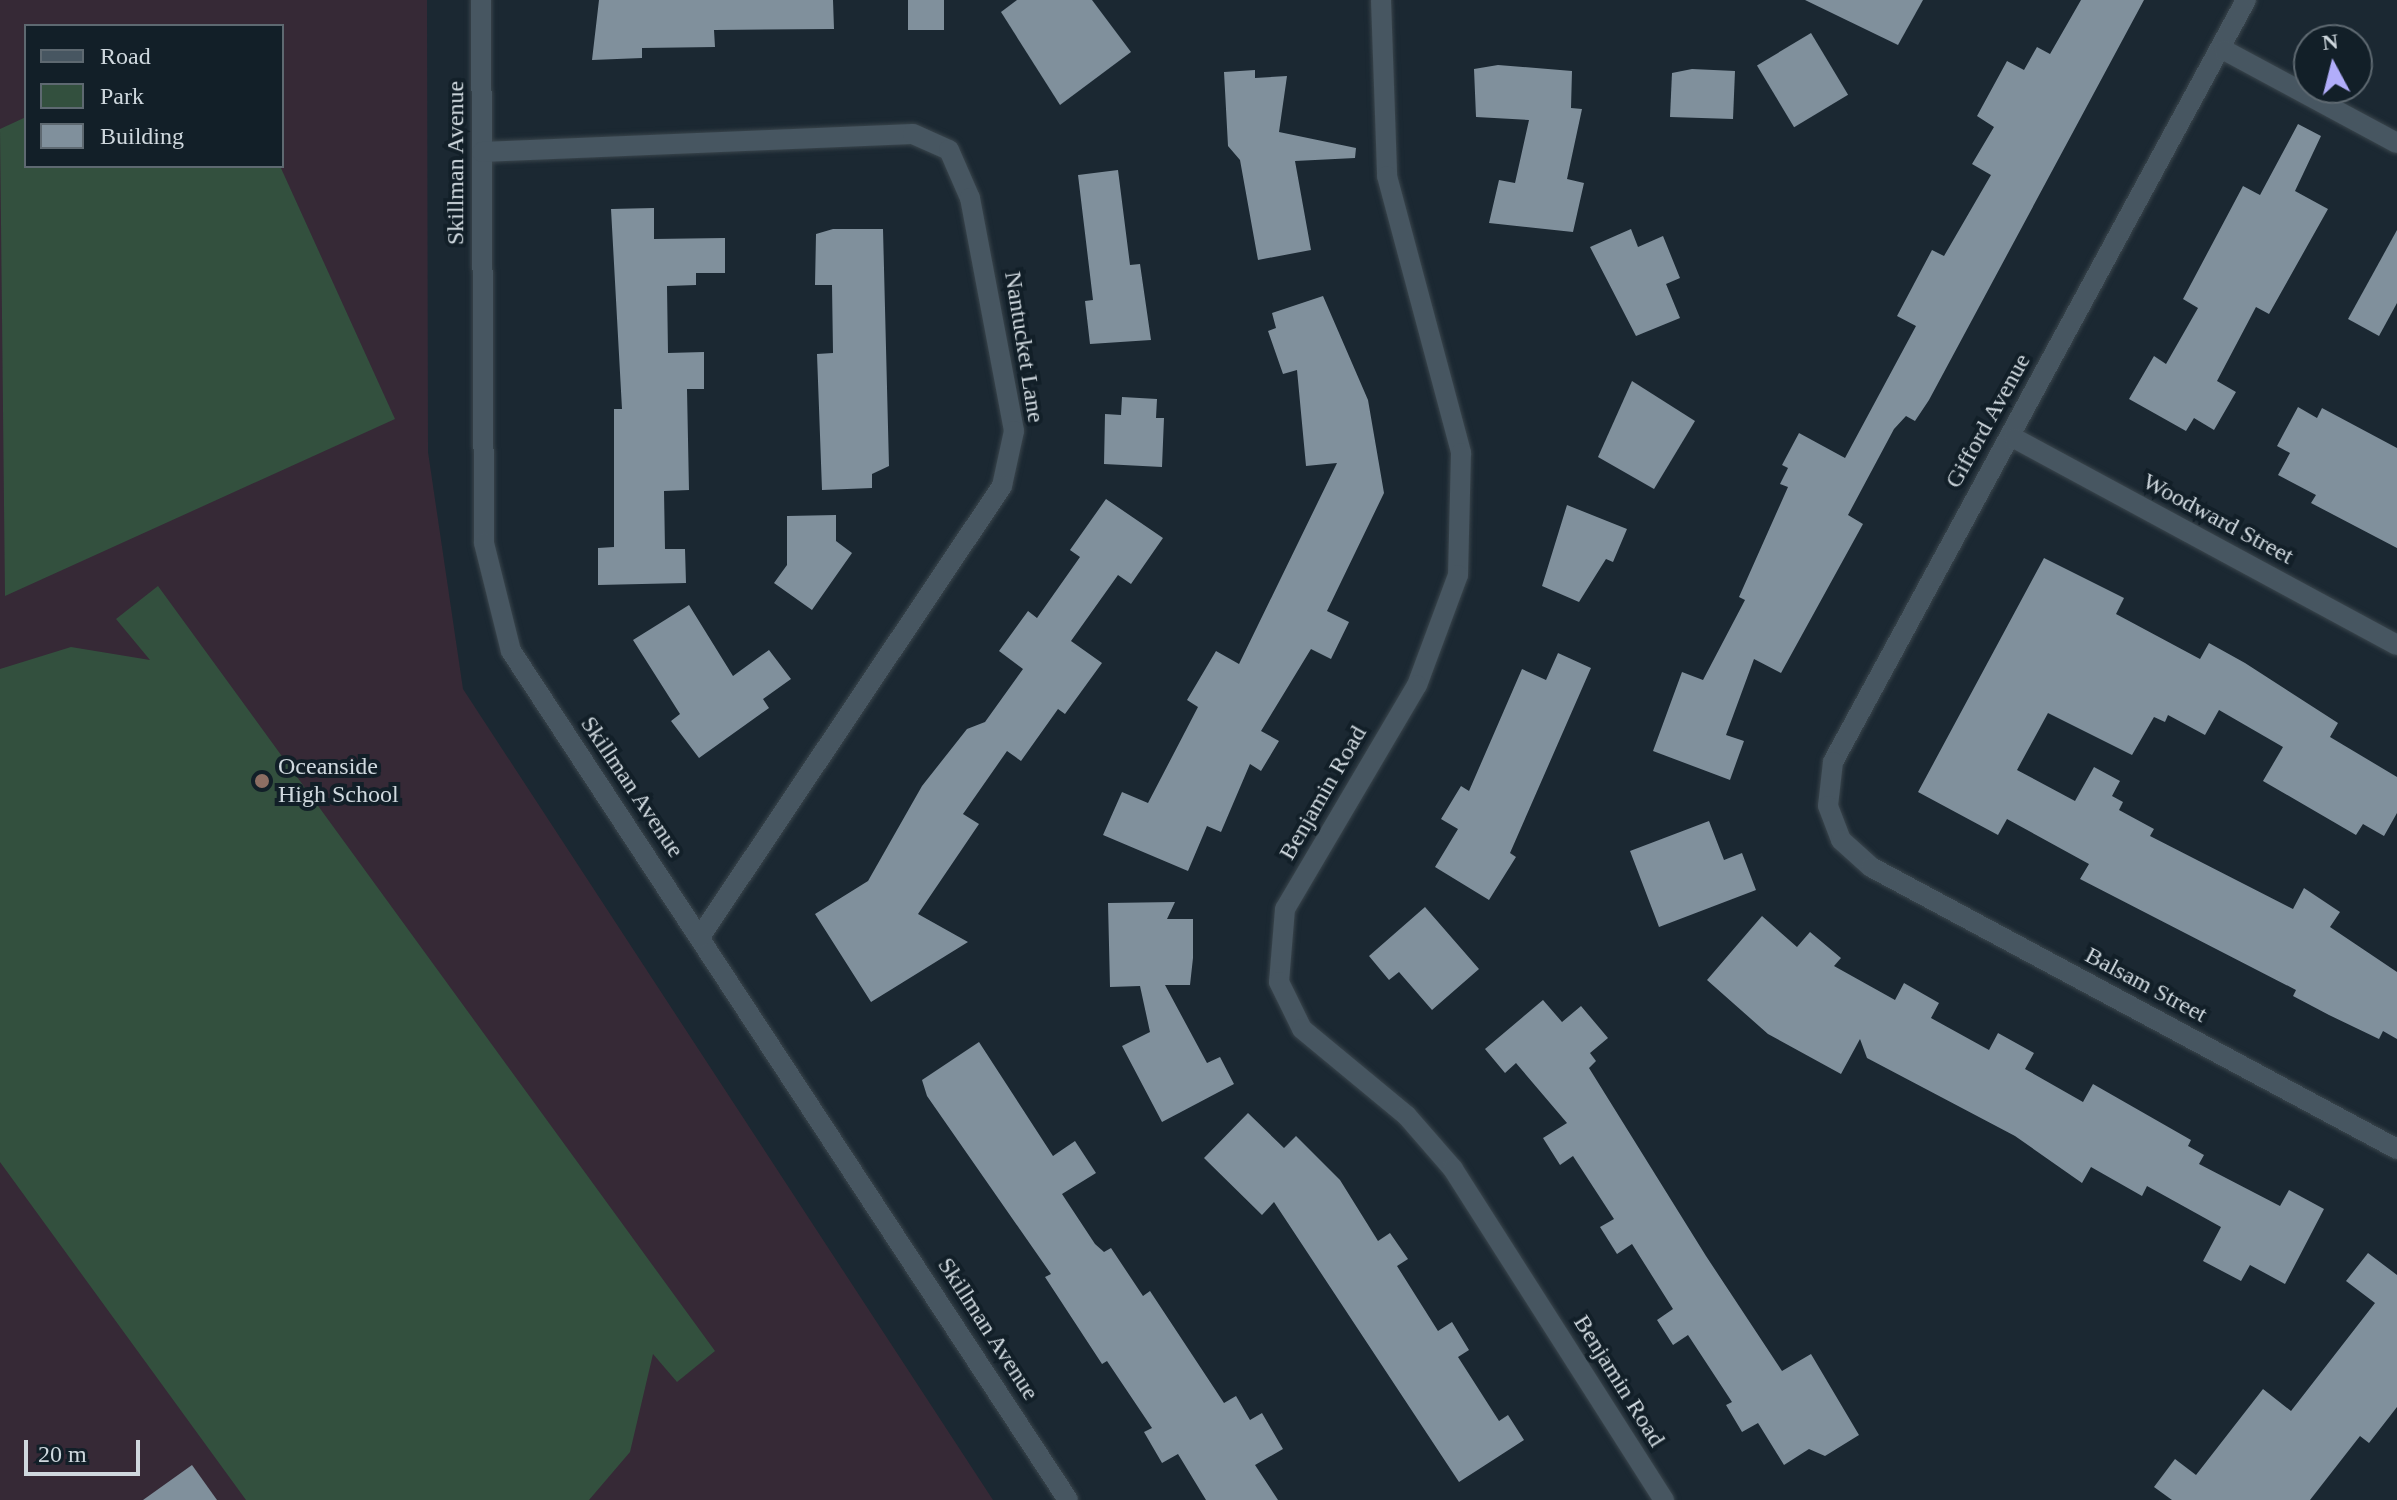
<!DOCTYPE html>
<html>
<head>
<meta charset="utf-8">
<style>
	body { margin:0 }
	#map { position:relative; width:2397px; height:1500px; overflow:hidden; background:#1b2832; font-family:Georgia,serif }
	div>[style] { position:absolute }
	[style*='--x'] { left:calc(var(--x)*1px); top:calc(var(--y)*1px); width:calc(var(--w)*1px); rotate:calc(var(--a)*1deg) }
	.education>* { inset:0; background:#362936 }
	.green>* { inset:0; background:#33503e }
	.building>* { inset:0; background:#80909c; transform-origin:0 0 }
	.roads { filter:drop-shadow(0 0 2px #3a454c) drop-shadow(0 0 2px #3a454c) }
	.minor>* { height:20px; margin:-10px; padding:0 10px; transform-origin:10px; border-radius:10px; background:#475661 }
	.dots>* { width:22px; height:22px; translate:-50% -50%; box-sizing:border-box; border:4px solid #121f28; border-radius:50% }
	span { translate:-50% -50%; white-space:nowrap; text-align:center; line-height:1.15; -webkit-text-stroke:8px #121f28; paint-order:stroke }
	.street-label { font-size:24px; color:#cfd8de }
	.poi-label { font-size:24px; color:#cfd8de }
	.left { translate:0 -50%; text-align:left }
	.legend { position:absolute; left:24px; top:24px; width:260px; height:144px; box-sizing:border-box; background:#121f28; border:2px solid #5e6971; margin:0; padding:10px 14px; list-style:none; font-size:24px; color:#cfd8de }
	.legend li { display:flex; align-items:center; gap:16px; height:40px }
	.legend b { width:40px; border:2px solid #5e6971 }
	.north { position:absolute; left:2293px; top:24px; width:80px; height:80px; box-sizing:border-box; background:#121f28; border:2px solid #5e6971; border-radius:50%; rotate:353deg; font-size:22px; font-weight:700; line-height:32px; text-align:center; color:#cfd8de }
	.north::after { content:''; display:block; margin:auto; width:28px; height:36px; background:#b1adfa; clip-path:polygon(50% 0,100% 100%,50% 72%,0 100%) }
	.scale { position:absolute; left:24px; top:1440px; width:116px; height:36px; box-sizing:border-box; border:4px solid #cfd8de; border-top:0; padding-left:10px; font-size:24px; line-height:28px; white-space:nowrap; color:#cfd8de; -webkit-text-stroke:6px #121f28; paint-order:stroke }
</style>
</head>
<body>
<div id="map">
	<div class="education">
		<div style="clip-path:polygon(evenodd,0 0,427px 0,428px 452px,463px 689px,993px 1500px,0 1500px,0 0,26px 26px,282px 26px,282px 166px,26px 166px,26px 26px)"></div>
	</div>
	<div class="green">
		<div style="clip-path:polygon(26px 117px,26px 166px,280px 166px,395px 419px,5px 596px,0 129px)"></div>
		<div style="clip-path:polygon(158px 586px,715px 1351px,677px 1382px,653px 1354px,630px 1452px,589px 1500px,246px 1500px,0 1162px,0 669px,71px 647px,150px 660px,116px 619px)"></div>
	</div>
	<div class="building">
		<div style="clip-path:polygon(599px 0,833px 0,834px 29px,714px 30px,715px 47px,642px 48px,642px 58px,592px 60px)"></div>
		<div style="left:908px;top:0;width:36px;height:30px"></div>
		<div style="clip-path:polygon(1017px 0,1092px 0,1131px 52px,1060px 105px,1001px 12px)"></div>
		<div style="clip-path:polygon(1805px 0,1923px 0,1898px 45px)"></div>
		<div style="clip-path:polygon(2081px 0,2144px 0,1929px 400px,1915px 421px,1906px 416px,1894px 429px,1848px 515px,1863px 524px,1781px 673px,1754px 659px,1726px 735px,1744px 741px,1730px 780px,1653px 751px,1682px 672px,1703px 680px,1745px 600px,1739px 597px,1788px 487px,1780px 484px,1788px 468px,1782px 465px,1799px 433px,1845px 458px,1916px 326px,1897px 316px,1932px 250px,1944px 256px,1991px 175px,1972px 164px,1994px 127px,1977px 116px,2007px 61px,2024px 70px,2037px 47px,2050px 54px)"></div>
		<div style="left:1811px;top:33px;width:72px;height:63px;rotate:59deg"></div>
		<div style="clip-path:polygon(1498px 65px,1572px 71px,1571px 108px,1582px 109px,1567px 179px,1584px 183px,1573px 232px,1489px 223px,1499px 180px,1515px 183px,1529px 120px,1476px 117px,1474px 69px)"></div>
		<div style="clip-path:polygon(1692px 69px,1735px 71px,1733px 119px,1670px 117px,1672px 73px)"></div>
		<div style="clip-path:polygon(1255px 70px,1255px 78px,1287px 76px,1279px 132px,1356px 148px,1355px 158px,1295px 161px,1311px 250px,1258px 260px,1240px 160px,1228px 146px,1224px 72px)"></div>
		<div style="clip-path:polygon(2298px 124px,2321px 136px,2295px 191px,2328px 209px,2269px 314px,2256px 307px,2217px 381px,2236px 392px,2214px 430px,2194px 418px,2186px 431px,2129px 399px,2154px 356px,2166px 364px,2198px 308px,2183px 299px,2243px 186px,2260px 195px)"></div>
		<div style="clip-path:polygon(1118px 170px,1130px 265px,1140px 264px,1151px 340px,1090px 344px,1085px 301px,1093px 300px,1078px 175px)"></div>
		<div style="clip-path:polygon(654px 208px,654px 239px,725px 238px,725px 273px,696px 273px,696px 285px,667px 286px,668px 353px,704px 352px,704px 389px,687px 389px,689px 490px,664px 491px,665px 549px,685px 549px,686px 583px,598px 585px,598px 548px,614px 547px,614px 409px,622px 409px,611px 209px)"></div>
		<div style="clip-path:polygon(833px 229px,883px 229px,889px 466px,872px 474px,872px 488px,822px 490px,817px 354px,833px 353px,832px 285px,815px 285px,816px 234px)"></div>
		<div style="clip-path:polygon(1631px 229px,1638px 247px,1663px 236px,1680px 278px,1666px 284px,1680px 318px,1636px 336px,1590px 247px)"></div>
		<div style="clip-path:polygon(2397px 230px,2397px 303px,2379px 336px,2348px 319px)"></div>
		<div style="clip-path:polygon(1323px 296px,1368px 400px,1384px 493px,1327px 611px,1349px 622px,1331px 659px,1311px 649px,1261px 731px,1279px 741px,1261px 771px,1250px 764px,1221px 832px,1207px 826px,1188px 871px,1103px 835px,1122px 792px,1148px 803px,1198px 707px,1187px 700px,1216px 651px,1239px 664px,1337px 463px,1306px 466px,1297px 370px,1283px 374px,1268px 331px,1276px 328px,1272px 313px)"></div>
		<div style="clip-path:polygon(1632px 381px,1695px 421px,1654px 489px,1598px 457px)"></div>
		<div style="clip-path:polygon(1122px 397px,1157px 399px,1156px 418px,1164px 418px,1162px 467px,1104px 464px,1105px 414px,1121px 415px)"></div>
		<div style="clip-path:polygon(2298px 407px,2317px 418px,2322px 408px,2397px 448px,2397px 548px,2311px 503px,2316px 495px,2278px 475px,2290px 453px,2277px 446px)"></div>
		<div style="clip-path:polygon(1106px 499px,1163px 538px,1131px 584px,1118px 575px,1071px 641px,1102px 663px,1065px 714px,1058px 709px,1021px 761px,1007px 751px,963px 814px,979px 824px,918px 914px,968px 942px,871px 1002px,815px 914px,868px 881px,922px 786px,967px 729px,985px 722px,1023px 669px,999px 651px,1028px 611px,1037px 618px,1080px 557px,1070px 550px)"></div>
		<div style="clip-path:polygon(1567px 505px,1627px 529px,1613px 562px,1606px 559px,1579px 602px,1542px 586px)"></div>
		<div style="clip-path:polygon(836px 515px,836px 541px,852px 553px,812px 610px,774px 583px,787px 565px,787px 516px)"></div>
		<div style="clip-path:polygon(2044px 558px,2124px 598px,2116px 614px,2200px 659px,2209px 643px,2245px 663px,2338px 723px,2330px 737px,2397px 777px,2397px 813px,2384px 836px,2363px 824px,2356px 835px,2263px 781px,2283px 747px,2219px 710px,2205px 735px,2168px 715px,2165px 722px,2154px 717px,2132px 755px,2048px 713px,2017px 770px,2075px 801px,2094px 767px,2120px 781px,2112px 796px,2123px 802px,2119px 810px,2154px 829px,2150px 836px,2293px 909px,2304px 888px,2340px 912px,2330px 927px,2397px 972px,2397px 1039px,2383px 1031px,2379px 1039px,2329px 1015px,2293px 996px,2296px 990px,2080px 879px,2089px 864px,2007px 819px,1998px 835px,1918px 792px)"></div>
		<div style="clip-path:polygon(689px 605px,733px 676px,769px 650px,791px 679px,763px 699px,769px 708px,699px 758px,671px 721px,680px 714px,633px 640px)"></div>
		<div style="clip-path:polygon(1558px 653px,1591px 668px,1510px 853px,1516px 857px,1489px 900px,1435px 867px,1458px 829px,1441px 819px,1461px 786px,1469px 791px,1522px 669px,1546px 680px)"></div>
		<div style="clip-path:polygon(1709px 821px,1724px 860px,1742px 853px,1756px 890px,1659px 927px,1630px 851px)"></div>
		<div style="clip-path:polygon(1175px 902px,1167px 919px,1193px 919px,1193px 958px,1190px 985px,1165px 985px,1207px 1063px,1220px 1057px,1234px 1084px,1162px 1122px,1122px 1046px,1150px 1032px,1140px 986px,1110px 987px,1108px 903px)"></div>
		<div style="clip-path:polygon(1425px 907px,1479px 969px,1432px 1010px,1399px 972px,1389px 980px,1369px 956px)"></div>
		<div style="clip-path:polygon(1762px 916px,1797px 947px,1810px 932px,1841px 958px,1834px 966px,1895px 1000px,1904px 983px,1939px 1003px,1931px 1018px,1989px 1050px,1998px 1033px,2034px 1053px,2025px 1069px,2083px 1102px,2093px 1084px,2191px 1140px,2188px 1146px,2204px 1155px,2199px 1164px,2280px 1206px,2289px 1190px,2324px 1209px,2285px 1284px,2250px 1265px,2241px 1281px,2203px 1261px,2221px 1227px,2147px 1186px,2142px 1196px,2091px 1167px,2082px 1183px,2015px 1136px,1867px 1058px,1860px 1039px,1841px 1074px,1768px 1034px,1707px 980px)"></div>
		<div style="clip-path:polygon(1543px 1000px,1562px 1022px,1581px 1006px,1608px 1038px,1590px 1053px,1596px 1061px,1589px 1068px,1706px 1256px,1782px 1371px,1811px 1354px,1859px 1435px,1825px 1456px,1809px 1449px,1784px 1465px,1758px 1423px,1742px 1432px,1726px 1405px,1732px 1402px,1688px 1335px,1673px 1345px,1657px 1320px,1673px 1309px,1632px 1244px,1617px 1254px,1600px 1227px,1614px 1219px,1573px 1156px,1560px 1165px,1543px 1138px,1567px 1123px,1516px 1063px,1505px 1073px,1485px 1049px)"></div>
		<div style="clip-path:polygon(979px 1042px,1053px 1156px,1075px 1141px,1096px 1173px,1062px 1194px,1095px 1244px,1104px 1252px,1111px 1248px,1143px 1296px,1150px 1291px,1224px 1403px,1236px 1396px,1250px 1420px,1262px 1413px,1283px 1449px,1255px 1465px,1278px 1500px,1206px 1500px,1178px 1454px,1162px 1463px,1144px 1432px,1152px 1428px,1107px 1361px,1102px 1364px,1045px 1277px,1051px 1274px,927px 1096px,922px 1080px)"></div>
		<div style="clip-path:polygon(1248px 1113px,1284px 1148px,1296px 1136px,1340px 1180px,1378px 1241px,1390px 1233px,1408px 1259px,1397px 1266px,1438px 1331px,1452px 1322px,1469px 1350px,1458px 1357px,1499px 1421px,1508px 1415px,1524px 1440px,1459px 1482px,1274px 1202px,1262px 1215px,1204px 1158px)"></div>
		<div style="clip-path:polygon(2368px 1253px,2397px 1275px,2397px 1407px,2369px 1443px,2360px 1436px,2310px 1500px,2172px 1500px,2154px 1487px,2175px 1459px,2196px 1475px,2263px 1389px,2291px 1411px,2375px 1303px,2346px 1281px)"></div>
		<div style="clip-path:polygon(192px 1465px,217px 1500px,143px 1500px)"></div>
	</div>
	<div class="roads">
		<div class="minor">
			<div style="--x:481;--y:0;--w:543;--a:89.68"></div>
			<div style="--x:484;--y:543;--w:111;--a:76"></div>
			<div style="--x:511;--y:651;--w:1015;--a:56.73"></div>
			<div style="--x:1381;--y:0;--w:176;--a:88"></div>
			<div style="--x:1387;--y:176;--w:287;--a:75"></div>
			<div style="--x:1461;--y:453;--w:122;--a:91.4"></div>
			<div style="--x:1458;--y:575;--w:117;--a:110.4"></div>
			<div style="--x:1417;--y:685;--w:260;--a:120.5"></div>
			<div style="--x:1285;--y:909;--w:73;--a:94.7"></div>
			<div style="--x:1279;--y:982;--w:52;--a:63.9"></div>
			<div style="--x:1302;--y:1029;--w:136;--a:39.6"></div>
			<div style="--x:1407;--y:1116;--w:70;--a:49"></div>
			<div style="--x:1453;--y:1169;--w:393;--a:57.5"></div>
			<div style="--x:2246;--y:0;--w:867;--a:118.46"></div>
			<div style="--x:1833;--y:762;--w:44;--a:96.5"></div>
			<div style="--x:1828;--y:806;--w:36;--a:69"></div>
			<div style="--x:1841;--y:840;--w:40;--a:42"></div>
			<div style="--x:1871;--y:867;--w:597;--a:28.2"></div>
			<div style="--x:2224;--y:50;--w:196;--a:28.3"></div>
			<div style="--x:482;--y:152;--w:431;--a:-2.4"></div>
			<div style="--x:913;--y:134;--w:39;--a:24"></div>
			<div style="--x:949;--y:150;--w:52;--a:66.4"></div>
			<div style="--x:970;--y:198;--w:237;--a:79.3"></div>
			<div style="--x:1014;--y:431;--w:56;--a:102.3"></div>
			<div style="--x:1002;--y:486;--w:543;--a:123.81"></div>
			<div style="--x:2014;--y:438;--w:435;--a:28.4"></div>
		</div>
	</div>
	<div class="dots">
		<div style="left:262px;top:781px;background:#8d6e63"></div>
	</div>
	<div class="street-label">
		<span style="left:456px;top:163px;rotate:-90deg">Skillman Avenue</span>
		<span style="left:1024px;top:347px;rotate:81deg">Nantucket Lane</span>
		<span style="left:1988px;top:421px;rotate:-61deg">Gifford Avenue</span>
		<span style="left:2218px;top:519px;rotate:28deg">Woodward Street</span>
		<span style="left:632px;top:787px;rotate:56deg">Skillman Avenue</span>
		<span style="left:1323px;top:793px;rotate:-60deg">Benjamin Road</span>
		<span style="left:2146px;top:985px;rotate:28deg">Balsam Street</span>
		<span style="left:988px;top:1329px;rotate:57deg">Skillman Avenue</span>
		<span style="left:1619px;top:1381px;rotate:58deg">Benjamin Road</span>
	</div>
	<div class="poi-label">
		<span class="left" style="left:278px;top:781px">Oceanside<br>High School</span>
	</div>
	<ul class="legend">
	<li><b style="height:10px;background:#475661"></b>Road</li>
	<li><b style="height:22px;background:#33503e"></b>Park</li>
	<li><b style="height:22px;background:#80909c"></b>Building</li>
	</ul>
	<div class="north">N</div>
	<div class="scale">20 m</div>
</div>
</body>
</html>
